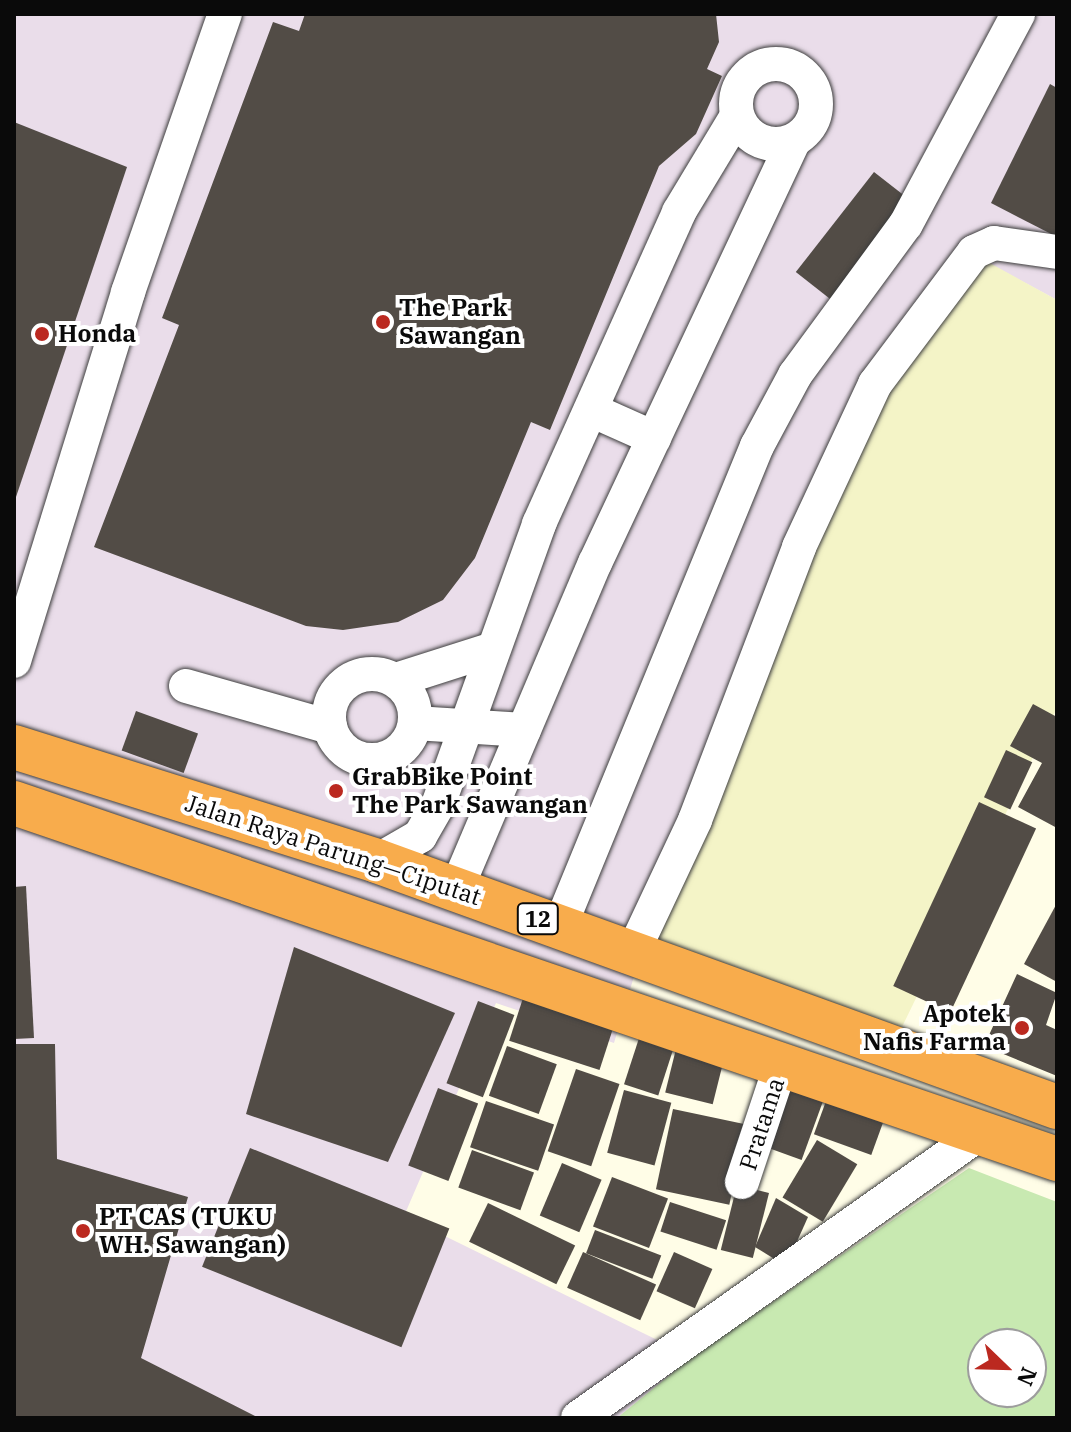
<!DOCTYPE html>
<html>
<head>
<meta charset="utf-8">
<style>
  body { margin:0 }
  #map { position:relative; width:1071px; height:1432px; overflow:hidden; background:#fffde7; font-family:"IBM Plex Serif",serif }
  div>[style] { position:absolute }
  .industrial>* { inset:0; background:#eaddea }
  .farmland>* { inset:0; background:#f4f4c7 }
  .green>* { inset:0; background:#c8e9b1 }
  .building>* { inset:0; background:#524c46; transform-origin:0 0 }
  .roads { filter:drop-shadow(0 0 2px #3d3d3d) drop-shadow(0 0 2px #3d3d3d) }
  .minor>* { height:34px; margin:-17px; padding:0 17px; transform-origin:17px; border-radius:17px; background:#fff }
  .minor>.ring { margin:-17px; padding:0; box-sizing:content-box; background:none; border:34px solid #fff; border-radius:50% }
  .highway>* { height:44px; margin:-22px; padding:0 22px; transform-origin:22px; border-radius:22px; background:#f8ac4c }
  .dots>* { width:22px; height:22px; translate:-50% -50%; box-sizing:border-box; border:4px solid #fff; border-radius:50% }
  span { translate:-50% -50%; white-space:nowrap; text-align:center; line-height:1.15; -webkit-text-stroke:8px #fff; paint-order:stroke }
  .shield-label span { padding:2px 6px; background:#fff; border:2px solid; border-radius:6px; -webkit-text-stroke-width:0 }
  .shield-label { font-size:22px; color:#0a0a0a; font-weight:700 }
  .poi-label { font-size:24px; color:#0a0a0a; font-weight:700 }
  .left { translate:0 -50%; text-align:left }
  .right { translate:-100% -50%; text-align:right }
  .street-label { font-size:24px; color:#0a0a0a }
  .frame { position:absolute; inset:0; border:16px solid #0a0a0a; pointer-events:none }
  .north { position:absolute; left:967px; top:1328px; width:80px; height:80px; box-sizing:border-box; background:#fff; border:2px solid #9d9d9d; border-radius:50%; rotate:113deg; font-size:22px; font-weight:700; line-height:32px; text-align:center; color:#0a0a0a }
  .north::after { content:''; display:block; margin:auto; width:28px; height:36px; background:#bb2920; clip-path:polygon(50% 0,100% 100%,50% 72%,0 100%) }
</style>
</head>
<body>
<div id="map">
  <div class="industrial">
    <div style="clip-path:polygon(14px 14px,1057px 14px,1057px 300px,977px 257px,641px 953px,614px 1043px,496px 1003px,404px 1216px,692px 1357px,617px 1418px,14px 1418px)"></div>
  </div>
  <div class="farmland">
    <div style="clip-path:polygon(977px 256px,1057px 300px,1057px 708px,902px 1027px,641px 953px,833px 469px)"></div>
  </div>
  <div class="green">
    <div style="clip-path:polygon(evenodd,969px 1168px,1057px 1202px,1057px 1418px,617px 1418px,692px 1357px,969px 1168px,983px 1344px,1031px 1344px,1031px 1392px,983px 1392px,983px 1344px)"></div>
  </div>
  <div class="building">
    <div style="clip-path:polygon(305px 14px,716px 14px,719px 42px,707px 69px,722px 76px,696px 134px,659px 166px,550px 430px,531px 422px,475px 558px,443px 600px,398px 622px,343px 630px,306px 626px,94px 547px,179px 325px,162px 318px,273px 22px,299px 31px)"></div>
    <div style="clip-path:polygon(1050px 84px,1057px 88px,1057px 237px,991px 203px)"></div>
    <div style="clip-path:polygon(14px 122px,127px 167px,15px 500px,14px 500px)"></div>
    <div style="left:874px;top:172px;width:46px;height:127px;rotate:38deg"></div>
    <div style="clip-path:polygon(1033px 704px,1057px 717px,1057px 828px,1018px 807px,1042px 763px,1010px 746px)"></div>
    <div style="left:136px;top:711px;width:66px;height:42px;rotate:20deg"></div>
    <div style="left:1006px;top:750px;width:29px;height:52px;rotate:25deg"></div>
    <div style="left:979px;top:802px;width:63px;height:203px;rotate:25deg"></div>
    <div style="clip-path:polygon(26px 886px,34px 1038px,14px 1039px,14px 887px)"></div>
    <div style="clip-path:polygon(1057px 903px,1057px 982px,1024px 964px)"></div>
    <div style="clip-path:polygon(294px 947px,455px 1013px,388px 1162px,246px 1114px)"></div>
    <div style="clip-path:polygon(1017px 974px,1057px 993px,1046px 1025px,1057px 1030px,1057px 1076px,984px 1046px)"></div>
    <div style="left:524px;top:995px;width:95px;height:48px;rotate:18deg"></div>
    <div style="left:478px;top:1001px;width:39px;height:88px;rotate:21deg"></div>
    <div style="left:641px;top:1032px;width:36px;height:55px;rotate:18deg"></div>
    <div style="left:678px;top:1041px;width:49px;height:53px;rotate:14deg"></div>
    <div style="clip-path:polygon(14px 1044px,55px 1044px,57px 1159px,188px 1197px,141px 1358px,259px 1418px,14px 1418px)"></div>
    <div style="left:507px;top:1046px;width:53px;height:53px;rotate:20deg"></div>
    <div style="left:576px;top:1069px;width:46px;height:87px;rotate:19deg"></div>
    <div style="left:786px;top:1083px;width:41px;height:67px;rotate:20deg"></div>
    <div style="left:438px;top:1088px;width:43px;height:83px;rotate:21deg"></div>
    <div style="left:624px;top:1090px;width:49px;height:65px;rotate:15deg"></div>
    <div style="left:830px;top:1090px;width:61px;height:47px;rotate:20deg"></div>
    <div style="left:486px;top:1101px;width:72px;height:49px;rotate:19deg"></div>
    <div style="left:673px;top:1109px;width:75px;height:82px;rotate:12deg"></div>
    <div style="left:817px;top:1140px;width:47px;height:67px;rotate:31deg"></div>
    <div style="left:250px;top:1148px;width:215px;height:128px;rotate:22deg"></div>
    <div style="left:472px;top:1150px;width:66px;height:40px;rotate:20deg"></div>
    <div style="left:562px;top:1163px;width:43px;height:57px;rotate:23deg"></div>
    <div style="left:612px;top:1177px;width:60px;height:53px;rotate:21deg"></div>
    <div style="left:737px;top:1185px;width:33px;height:67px;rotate:14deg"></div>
    <div style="clip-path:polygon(776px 1198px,808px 1217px,795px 1246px,776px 1260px,755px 1247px)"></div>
    <div style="left:670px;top:1202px;width:59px;height:31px;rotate:18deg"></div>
    <div style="left:488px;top:1203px;width:97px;height:43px;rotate:26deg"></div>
    <div style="left:595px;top:1230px;width:71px;height:25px;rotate:21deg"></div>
    <div style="left:583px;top:1252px;width:80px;height:39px;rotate:24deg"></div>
    <div style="left:674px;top:1252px;width:42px;height:43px;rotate:24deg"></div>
  </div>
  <div class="roads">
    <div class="minor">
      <div class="ring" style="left:736px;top:64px;width:46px;height:46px"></div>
      <div style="left:591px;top:410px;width:69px;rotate:24deg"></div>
      <div style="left:14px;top:661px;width:386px;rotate:-72.8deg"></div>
      <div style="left:128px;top:292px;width:294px;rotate:-70.8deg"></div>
      <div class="ring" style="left:329px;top:674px;width:52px;height:52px"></div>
      <div style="left:396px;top:680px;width:99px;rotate:-17.7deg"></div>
      <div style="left:186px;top:686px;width:150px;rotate:15.9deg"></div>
      <div style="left:415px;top:723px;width:109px;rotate:3.7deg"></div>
      <div style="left:377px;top:861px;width:50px;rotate:-30.2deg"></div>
      <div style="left:420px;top:836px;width:36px;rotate:-60deg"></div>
      <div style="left:438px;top:805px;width:299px;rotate:-70.2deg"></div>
      <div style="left:539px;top:524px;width:342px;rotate:-65.8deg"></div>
      <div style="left:679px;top:212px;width:112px;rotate:-58.9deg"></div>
      <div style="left:456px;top:890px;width:355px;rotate:-67deg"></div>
      <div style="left:595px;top:563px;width:467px;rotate:-64.8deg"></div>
      <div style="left:560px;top:926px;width:519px;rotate:-67.69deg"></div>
      <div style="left:757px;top:446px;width:81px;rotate:-61.8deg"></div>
      <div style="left:795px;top:375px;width:187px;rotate:-53.7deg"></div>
      <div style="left:906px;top:224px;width:238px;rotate:-61.9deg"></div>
      <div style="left:633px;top:952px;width:146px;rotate:-64.8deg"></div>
      <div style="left:695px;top:820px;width:292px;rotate:-69.1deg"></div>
      <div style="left:799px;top:547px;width:180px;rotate:-65deg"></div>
      <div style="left:875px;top:384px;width:165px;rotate:-53.1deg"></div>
      <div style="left:974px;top:252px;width:22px;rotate:-24deg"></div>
      <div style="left:994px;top:243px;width:64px;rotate:8.1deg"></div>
      <div style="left:742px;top:1182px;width:123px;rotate:-71.6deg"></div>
      <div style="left:578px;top:1418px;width:493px;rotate:-35.3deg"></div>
    </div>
    <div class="highway">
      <div style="left:14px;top:747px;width:380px;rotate:17.4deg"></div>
      <div style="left:377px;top:861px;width:723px;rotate:19.89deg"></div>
      <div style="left:14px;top:803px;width:1102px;rotate:18.85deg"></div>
    </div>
  </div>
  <div class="dots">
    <div style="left:383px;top:322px;background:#bb2920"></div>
    <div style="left:42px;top:334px;background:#bb2920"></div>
    <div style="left:336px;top:791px;background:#bb2920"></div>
    <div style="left:1022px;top:1028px;background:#bb2920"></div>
    <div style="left:83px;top:1231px;background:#bb2920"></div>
  </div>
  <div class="shield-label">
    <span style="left:538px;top:919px">12</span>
  </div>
  <div class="poi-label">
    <span class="left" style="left:399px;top:322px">The Park<br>Sawangan</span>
    <span class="left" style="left:58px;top:334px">Honda</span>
    <span class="left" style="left:352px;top:791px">GrabBike Point<br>The Park Sawangan</span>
    <span class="right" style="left:1006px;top:1028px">Apotek<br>Nafis Farma</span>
    <span class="left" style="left:99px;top:1231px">PT CAS (TUKU<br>WH. Sawangan)</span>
  </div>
  <div class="street-label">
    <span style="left:333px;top:850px;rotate:18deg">Jalan Raya Parung—Ciputat</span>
    <span style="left:762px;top:1124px;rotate:-72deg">Pratama</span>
  </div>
  <div class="frame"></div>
  <div class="north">N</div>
</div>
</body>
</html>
